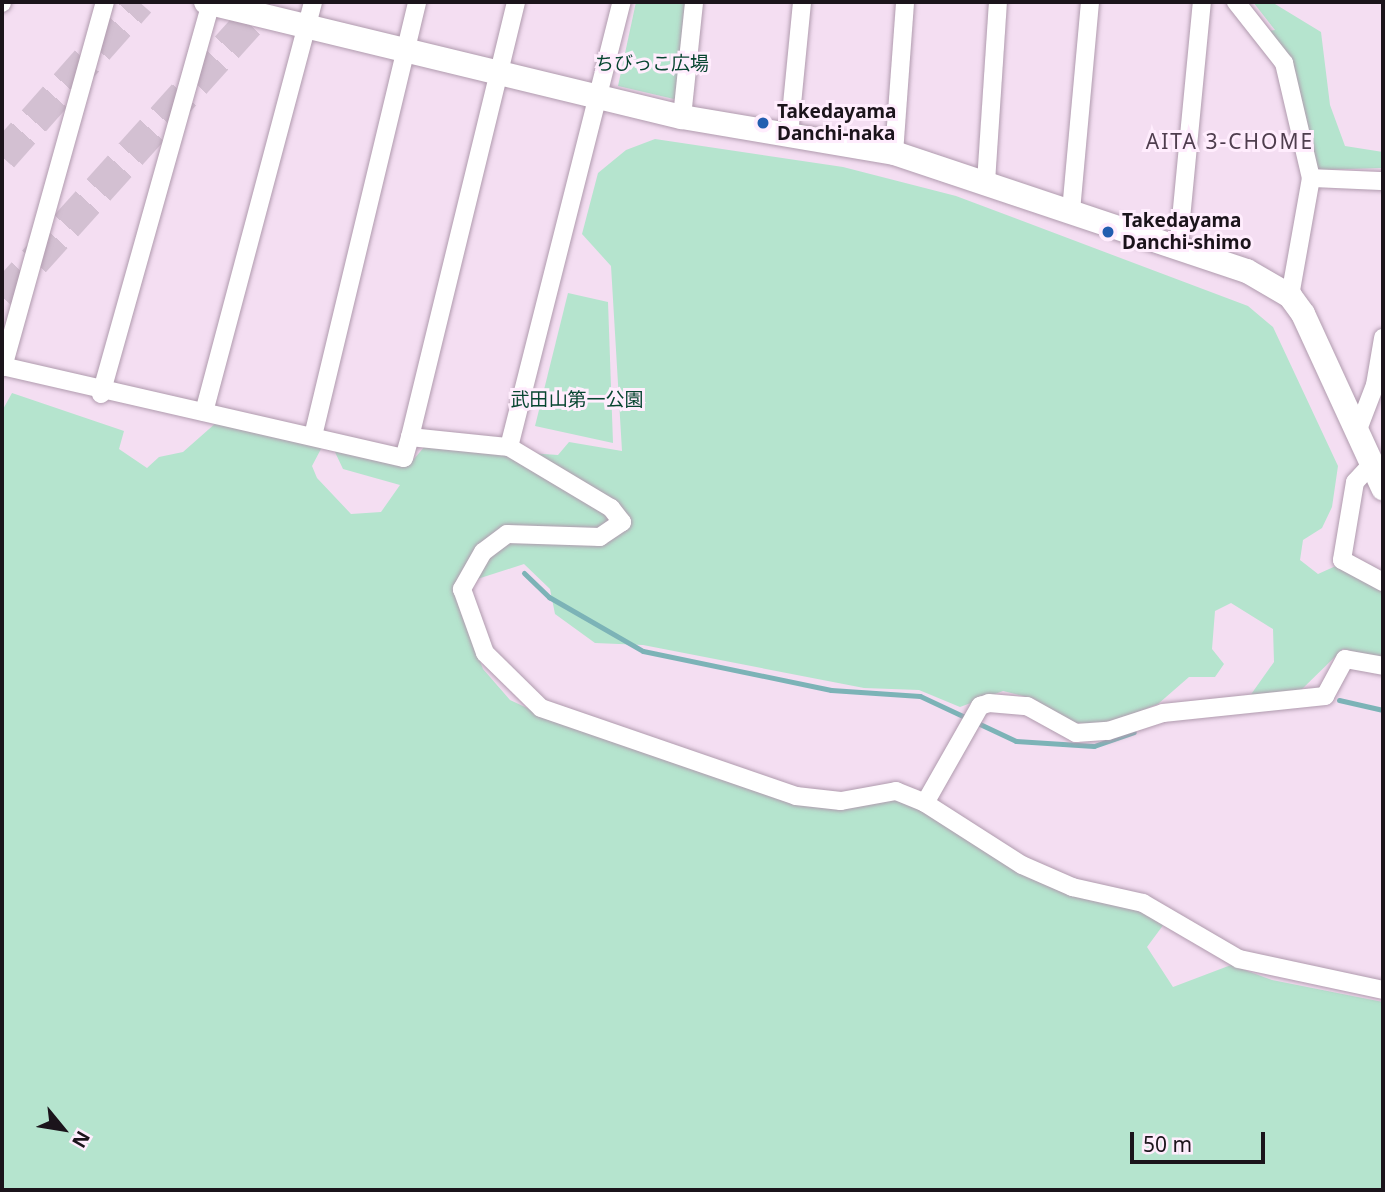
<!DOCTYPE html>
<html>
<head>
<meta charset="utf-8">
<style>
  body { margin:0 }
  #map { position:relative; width:1385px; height:1192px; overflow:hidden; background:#f4def2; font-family:"Noto Sans","Noto Sans JP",sans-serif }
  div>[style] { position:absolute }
  .green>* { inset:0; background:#b5e4ce }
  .stream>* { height:5px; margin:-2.5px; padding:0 2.5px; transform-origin:2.5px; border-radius:2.5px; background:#7cb3b7 }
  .highway-tunnel>* { height:32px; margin-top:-16px; transform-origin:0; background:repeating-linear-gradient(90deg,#d3c0d2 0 32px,transparent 0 48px) }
  .roads { filter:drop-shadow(0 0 2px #b09bae) drop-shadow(0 0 2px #b09bae) }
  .street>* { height:18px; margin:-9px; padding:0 9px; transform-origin:9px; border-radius:9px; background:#fff }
  .secondary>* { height:24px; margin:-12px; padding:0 12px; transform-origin:12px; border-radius:12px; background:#fff }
  .dots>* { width:19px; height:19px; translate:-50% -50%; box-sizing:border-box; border:4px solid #ffedfd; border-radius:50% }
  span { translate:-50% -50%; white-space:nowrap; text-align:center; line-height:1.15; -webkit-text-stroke:6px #ffedfd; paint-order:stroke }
  .park-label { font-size:19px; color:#084631 }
  .poi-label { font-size:19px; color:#1b141b; font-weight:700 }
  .left { translate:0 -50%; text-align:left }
  .neighbourhood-label { font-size:21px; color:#4f3e4e; letter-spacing:2px }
  .frame { position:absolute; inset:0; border:4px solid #1b141b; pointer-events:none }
  .north { position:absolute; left:28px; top:1094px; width:70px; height:70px; -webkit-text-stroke:5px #ffedfd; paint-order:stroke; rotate:120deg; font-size:19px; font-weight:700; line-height:28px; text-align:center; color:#1b141b }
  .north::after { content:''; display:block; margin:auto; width:24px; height:32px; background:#1b141b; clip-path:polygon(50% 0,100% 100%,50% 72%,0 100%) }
  .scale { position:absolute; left:1130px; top:1132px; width:135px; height:32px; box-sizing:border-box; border:4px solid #1b141b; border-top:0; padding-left:9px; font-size:21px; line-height:24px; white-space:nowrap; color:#1b141b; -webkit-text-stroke:5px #ffedfd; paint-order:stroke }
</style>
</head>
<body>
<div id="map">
  <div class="green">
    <div style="clip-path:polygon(636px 2px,688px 2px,678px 100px,618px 86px)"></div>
    <div style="clip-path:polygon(1253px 2px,1275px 4px,1321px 32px,1330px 105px,1345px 146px,1383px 152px,1383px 168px,1316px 170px,1268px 31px,1275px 30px)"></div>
    <div style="clip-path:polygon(655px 139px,843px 167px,956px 196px,1248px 306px,1273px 327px,1338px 466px,1332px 507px,1322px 528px,1303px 540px,1300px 560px,1318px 574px,1338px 565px,1383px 588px,1383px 659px,1343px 649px,1299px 692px,1247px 700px,1274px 662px,1273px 629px,1231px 603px,1215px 611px,1212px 649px,1224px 664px,1215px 677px,1189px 677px,1158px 704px,1123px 718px,1098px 725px,1067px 722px,1034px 699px,1003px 691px,960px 707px,919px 690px,864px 688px,643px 645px,595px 643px,555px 614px,550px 589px,524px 564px,468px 582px,460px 610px,483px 669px,510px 700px,553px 720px,793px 801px,897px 799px,924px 808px,959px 833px,1142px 907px,1164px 924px,1147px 947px,1173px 987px,1231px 965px,1272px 980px,1383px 1002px,1383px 1190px,2px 1190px,2px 411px,12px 393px,124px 431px,119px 449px,147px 468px,159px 457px,183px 452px,217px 422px,322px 447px,312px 466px,317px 478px,351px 514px,381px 512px,400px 485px,343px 469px,334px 450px,408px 466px,425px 446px,558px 455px,569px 442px,622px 451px,611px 266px,582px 234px,598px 173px,626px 150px)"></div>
    <div style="clip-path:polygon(568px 293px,608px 302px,613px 443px,535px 426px)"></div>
  </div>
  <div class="stream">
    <div style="left:524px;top:573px;width:35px;rotate:44deg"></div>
    <div style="left:549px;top:597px;width:108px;rotate:29.9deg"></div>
    <div style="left:643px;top:651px;width:192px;rotate:11.7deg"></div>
    <div style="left:831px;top:690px;width:89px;rotate:3.9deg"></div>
    <div style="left:920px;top:696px;width:106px;rotate:25.1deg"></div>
    <div style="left:1016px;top:741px;width:78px;rotate:3.7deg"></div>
    <div style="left:1094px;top:746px;width:42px;rotate:-19.3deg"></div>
    <div style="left:1339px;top:700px;width:45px;rotate:12.8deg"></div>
  </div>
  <div class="highway-tunnel">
    <div style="left:2px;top:157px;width:207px;rotate:-48.5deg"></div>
    <div style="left:2px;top:297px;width:397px;rotate:-48deg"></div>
  </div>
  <div class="roads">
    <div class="street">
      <div style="left:1236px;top:2px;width:78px;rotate:51.8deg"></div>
      <div style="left:1284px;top:63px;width:118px;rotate:76.8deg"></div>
      <div style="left:1311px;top:178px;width:120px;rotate:100.1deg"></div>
      <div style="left:2px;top:3px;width:1px;rotate:-90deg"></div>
      <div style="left:682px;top:117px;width:116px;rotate:-84deg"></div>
      <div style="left:789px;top:135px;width:134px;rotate:-84.4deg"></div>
      <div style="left:894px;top:153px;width:151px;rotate:-85.8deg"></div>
      <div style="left:1311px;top:178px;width:72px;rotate:2.4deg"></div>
      <div style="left:986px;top:182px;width:180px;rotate:-86.2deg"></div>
      <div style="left:1071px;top:211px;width:210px;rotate:-84.8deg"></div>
      <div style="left:1178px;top:250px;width:249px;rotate:-84.5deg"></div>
      <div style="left:2px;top:366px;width:412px;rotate:12.9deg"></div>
      <div style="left:404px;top:458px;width:22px;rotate:-74deg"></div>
      <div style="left:410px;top:437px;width:100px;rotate:5.8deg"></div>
      <div style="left:509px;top:447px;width:119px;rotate:30.9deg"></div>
      <div style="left:611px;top:508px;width:18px;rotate:52deg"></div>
      <div style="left:622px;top:522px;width:27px;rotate:146deg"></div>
      <div style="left:600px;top:537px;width:93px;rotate:-178.2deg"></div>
      <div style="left:507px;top:534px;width:30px;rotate:143deg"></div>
      <div style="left:483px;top:552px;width:43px;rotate:119.6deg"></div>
      <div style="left:462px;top:589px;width:68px;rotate:70.2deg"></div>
      <div style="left:485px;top:653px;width:78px;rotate:44.5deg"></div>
      <div style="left:541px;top:708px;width:270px;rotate:19deg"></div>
      <div style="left:796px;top:796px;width:45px;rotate:6.3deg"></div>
      <div style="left:841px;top:801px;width:56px;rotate:-10.3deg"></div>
      <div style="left:896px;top:791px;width:31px;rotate:22deg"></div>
      <div style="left:925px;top:803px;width:115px;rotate:32.6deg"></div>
      <div style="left:1022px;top:865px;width:55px;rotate:23.7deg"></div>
      <div style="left:1072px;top:887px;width:73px;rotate:12.7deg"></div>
      <div style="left:1143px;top:903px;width:111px;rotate:30.3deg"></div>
      <div style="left:1239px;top:959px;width:147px;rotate:12.1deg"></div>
      <div style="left:3px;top:367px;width:379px;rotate:-74.4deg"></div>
      <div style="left:101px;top:394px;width:407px;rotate:-74.3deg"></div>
      <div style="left:204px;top:412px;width:424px;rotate:-75.1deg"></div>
      <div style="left:1357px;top:432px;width:50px;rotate:-69deg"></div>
      <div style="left:1375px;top:385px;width:48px;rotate:-80.3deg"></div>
      <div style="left:313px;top:436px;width:446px;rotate:-76.5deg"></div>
      <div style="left:410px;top:437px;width:448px;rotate:-76.3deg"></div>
      <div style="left:509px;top:447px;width:459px;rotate:-75.8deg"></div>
      <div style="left:1370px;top:466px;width:22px;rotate:133deg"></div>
      <div style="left:1355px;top:482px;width:79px;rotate:99.5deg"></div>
      <div style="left:1342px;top:560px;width:47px;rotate:28.2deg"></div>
      <div style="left:925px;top:803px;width:112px;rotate:-60.4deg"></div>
      <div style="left:980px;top:706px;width:9px;rotate:-18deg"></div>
      <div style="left:989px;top:703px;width:38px;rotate:5deg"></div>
      <div style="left:1027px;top:706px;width:56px;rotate:28.9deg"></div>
      <div style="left:1076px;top:733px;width:32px;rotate:-4deg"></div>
      <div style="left:1108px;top:731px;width:58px;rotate:-18.1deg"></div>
      <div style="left:1163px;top:713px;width:163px;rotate:-6deg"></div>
      <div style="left:1325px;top:696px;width:42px;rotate:-61.6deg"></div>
      <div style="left:1345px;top:659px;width:39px;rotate:10deg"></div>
    </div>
    <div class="secondary">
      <div style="left:206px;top:2px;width:490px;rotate:13.6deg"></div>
      <div style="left:682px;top:117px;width:215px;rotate:9.6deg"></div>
      <div style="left:894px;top:153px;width:372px;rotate:18.5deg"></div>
      <div style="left:1247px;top:271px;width:50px;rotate:30.2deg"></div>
      <div style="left:1290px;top:296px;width:22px;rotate:54deg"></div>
      <div style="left:1303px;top:314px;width:192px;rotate:65.3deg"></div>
    </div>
  </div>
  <div class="dots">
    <div style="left:763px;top:123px;background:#225eb0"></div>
    <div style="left:1108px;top:232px;background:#225eb0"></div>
  </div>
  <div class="park-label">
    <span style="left:652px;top:64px">ちびっこ広場</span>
    <span style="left:577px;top:400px">武田山第一公園</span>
  </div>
  <div class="poi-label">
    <span class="left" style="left:777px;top:123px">Takedayama<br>Danchi-naka</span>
    <span class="left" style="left:1122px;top:232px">Takedayama<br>Danchi-shimo</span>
  </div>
  <div class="neighbourhood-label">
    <span style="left:1230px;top:141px">AITA 3-CHOME</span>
  </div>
  <div class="frame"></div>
  <div class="north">N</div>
  <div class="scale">50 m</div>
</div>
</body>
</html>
